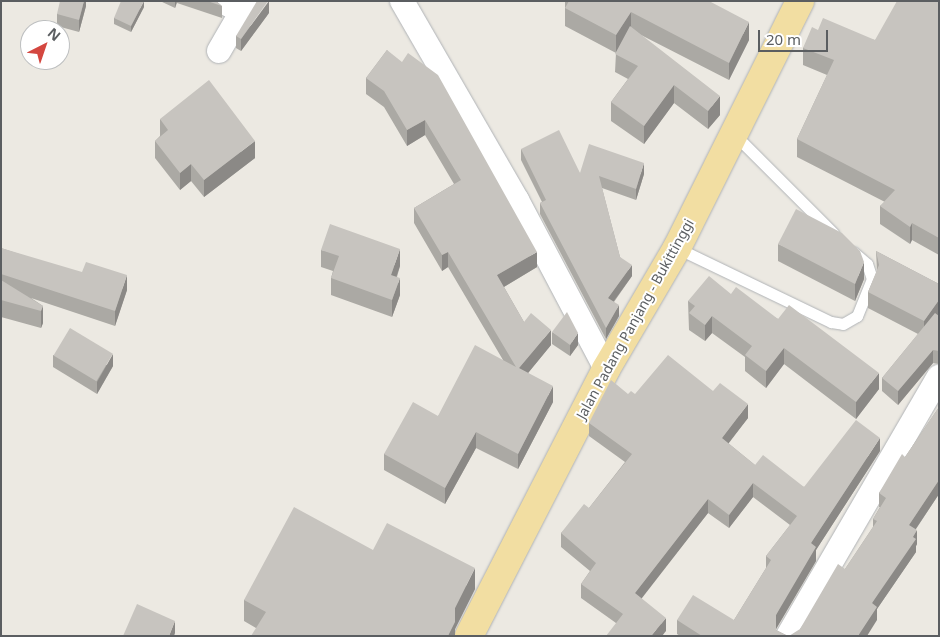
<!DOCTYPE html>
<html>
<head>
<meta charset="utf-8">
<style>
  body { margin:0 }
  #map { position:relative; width:940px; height:637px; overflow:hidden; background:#ece9e2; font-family:"Noto Sans",sans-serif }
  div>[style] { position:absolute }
  .roads { filter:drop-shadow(0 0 1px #b0b3b6) drop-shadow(0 0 1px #b0b3b6) }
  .service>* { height:11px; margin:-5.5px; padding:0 5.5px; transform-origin:5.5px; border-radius:5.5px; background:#fff }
  .minor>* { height:24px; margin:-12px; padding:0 12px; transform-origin:12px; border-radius:12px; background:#fff }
  .trunk>* { height:28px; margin:-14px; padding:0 14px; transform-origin:14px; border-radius:14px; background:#f2dea2 }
  .wall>* { inset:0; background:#aba9a4 }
  .shaded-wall>* { inset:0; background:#8b8986 }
  .building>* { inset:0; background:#c7c4bf; transform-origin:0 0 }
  span { translate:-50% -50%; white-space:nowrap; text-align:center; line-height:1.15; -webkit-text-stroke:4px #fff; paint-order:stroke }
  .street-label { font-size:14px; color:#5b5e61 }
  .frame { position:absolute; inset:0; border:2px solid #5b5e61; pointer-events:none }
  .north { position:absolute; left:20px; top:20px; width:50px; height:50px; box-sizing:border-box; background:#fff; border:1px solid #bdbfc0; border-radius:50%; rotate:41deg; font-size:14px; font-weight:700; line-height:20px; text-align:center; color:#5b5e61 }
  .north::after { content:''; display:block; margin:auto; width:18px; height:22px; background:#d44740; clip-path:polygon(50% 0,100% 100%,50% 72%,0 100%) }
  .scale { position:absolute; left:758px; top:30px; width:70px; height:22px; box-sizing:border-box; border:2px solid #5b5e61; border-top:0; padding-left:6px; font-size:15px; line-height:18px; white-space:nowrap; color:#5b5e61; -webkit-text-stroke:4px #fff; paint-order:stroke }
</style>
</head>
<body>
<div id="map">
  <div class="roads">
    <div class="service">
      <div style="left:734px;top:134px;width:141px;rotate:45deg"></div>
      <div style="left:677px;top:248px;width:171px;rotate:25.7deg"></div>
      <div style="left:831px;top:322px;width:12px;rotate:9deg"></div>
      <div style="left:843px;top:324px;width:16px;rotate:-30deg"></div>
      <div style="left:857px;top:316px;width:40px;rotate:-68deg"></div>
      <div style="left:872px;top:279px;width:16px;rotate:-108deg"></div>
      <div style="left:867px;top:264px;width:18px;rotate:-139deg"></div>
    </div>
    <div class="minor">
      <div style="left:222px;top:1px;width:23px;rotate:29deg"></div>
      <div style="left:402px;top:1px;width:230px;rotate:60deg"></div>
      <div style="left:517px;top:200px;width:191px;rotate:62.2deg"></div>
      <div style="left:219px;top:51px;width:58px;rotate:-59.9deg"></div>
      <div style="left:788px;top:636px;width:300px;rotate:-59.8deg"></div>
    </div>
    <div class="trunk">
      <div style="left:469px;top:636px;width:300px;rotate:-62.8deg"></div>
      <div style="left:606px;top:369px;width:140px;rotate:-59.6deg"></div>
      <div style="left:677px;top:248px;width:276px;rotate:-63.5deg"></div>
    </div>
  </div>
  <div class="wall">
    <div style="clip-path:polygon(86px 1px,86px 6px,79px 32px,57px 26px,57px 14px)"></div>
    <div style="clip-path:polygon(160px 1px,216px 1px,222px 6px,222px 18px,177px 3px,175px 8px)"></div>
    <div style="clip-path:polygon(565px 1px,709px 1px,749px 40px,729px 80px,641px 35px,720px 115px,708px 129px,674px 103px,644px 144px,611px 121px,611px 102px,628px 79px,615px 72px,616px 53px,565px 26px)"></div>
    <div style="clip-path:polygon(939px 1px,939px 255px,912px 240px,910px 244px,880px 224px,880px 206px,885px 202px,797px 157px,797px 139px,827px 75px,803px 65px,803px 48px,818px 30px,875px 40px)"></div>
    <div style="clip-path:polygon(144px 7px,131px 32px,114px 24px,114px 18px)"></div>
    <div style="clip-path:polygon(269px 13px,241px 51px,236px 48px,236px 36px)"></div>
    <div style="clip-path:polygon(387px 50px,537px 267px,504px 287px,524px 322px,551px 345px,528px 373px,553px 402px,518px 469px,476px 448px,445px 504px,384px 470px,384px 454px,438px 416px,503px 360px,448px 267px,442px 271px,414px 223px,414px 208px,454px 184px,425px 135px,407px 146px,384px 107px,366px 94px,366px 78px)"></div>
    <div style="clip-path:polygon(160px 119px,255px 158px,204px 197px,191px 181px,180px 190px,155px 158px,155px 141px,160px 136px)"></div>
    <div style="clip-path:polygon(521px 149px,580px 173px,644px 174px,636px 200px,602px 188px,620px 257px,632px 276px,614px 302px,619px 316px,606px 339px,540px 214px,540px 203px,542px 202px,521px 160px)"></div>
    <div style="clip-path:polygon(778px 244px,864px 279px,855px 301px,778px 261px)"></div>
    <div style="clip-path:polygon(1px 248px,127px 290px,115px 326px,31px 298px,43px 306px,43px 323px,41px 328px,1px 317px)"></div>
    <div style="clip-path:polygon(321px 250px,400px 266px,397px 277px,400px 295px,392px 317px,331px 295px,331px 278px,333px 271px,321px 267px)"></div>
    <div style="clip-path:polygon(876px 251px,939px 284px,939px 364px,933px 363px,898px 405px,882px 391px,882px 378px,918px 334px,868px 308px,868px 292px,877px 271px)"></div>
    <div style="clip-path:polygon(731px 294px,778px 319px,879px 389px,856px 419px,784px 364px,766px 388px,745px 371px,745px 357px,712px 333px,705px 341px,689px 330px,688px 301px)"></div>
    <div style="clip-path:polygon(552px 332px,578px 345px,570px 356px,552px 344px)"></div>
    <div style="clip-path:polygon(53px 355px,113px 366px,97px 394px,53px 367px)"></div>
    <div style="clip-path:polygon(628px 394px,635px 394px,748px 418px,728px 443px,755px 465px,804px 487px,880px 451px,816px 550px,816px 561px,776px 629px,776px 630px,788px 636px,680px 636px,677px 634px,677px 620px,734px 620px,766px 568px,766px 556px,790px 525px,753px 497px,729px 528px,708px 513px,641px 598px,666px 631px,616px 623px,581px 598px,581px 584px,590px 571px,561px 547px,561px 533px,589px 508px,625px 462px,589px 436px,589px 423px)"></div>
    <div style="clip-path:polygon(939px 407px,939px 494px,916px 529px,917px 544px,916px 546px,916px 552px,877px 609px,877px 620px,800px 629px,845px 569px,873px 527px,873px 519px,880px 507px,879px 507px,879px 493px,905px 457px)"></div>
    <div style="clip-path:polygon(373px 550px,475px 589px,455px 629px,455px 636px,256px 628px,244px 621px,244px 600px)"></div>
  </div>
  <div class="shaded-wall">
    <div style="clip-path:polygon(84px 1px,86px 1px,86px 6px,79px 32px,79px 20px)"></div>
    <div style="clip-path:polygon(144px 1px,144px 7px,131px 32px,131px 26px)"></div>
    <div style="clip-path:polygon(175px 1px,177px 1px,175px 8px)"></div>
    <div style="clip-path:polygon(269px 1px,269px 13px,241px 51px,241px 39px)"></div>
    <div style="clip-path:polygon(631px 12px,631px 30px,616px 53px,616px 35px)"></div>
    <div style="clip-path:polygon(749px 22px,749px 40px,729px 80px,729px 63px)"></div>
    <div style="clip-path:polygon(674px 85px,674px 103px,644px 144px,644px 126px)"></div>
    <div style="clip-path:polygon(720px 96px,720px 115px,708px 129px,708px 111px)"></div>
    <div style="clip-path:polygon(425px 120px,425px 135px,407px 146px,407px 130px)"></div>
    <div style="clip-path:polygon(255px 141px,255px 158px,204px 197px,204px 180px)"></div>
    <div style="clip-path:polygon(644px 163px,644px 174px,636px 200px,636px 189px)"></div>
    <div style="clip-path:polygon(191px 164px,191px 181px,180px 190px,180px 173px)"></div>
    <div style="clip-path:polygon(912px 223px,912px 240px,910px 244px,910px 227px)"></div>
    <div style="clip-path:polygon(400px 249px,400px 266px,391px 292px,391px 275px)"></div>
    <div style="clip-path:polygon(448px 252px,448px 267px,442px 271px,442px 255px)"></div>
    <div style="clip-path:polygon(537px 252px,537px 267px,497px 291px,497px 275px)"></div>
    <div style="clip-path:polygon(864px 262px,864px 279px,855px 301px,855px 284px)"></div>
    <div style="clip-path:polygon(632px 265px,632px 276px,608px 309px,608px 298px)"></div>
    <div style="clip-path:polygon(127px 275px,127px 290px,115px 326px,115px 311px)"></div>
    <div style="clip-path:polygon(400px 278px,400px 295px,392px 317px,392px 300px)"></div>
    <div style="clip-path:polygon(939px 300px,939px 316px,924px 337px,924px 321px)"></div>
    <div style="clip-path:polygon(619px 305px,619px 316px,606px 339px,606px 328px)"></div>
    <div style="clip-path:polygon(43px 306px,43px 323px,41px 328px,41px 311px)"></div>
    <div style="clip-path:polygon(712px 316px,712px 333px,705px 341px,705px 325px)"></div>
    <div style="clip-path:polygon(551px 330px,551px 345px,519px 384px,519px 368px)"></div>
    <div style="clip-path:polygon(578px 333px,578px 345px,570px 356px,570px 345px)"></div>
    <div style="clip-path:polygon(784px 348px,784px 364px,766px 388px,766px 371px)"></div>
    <div style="clip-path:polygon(933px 350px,933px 363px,898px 405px,898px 391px)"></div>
    <div style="clip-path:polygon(113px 354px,113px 366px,97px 394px,97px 382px)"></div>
    <div style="clip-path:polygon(879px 373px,879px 389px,856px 419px,856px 402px)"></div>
    <div style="clip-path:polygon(553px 386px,553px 402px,518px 469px,518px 454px)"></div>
    <div style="clip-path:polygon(748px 404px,748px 418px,722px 452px,722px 438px)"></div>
    <div style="clip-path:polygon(476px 432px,476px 448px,445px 504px,445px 488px)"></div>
    <div style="clip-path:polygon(880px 438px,880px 451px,816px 550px,816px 561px,776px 629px,776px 615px,811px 543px)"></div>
    <div style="clip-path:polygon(939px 480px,939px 494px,909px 539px,909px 525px)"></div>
    <div style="clip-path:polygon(753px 483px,753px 497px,729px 528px,729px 515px)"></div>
    <div style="clip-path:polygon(708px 499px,708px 513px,635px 607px,635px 593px)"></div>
    <div style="clip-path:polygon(917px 530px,917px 544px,916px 546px,916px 552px,877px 609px,877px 620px,867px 636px,858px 636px,872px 603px)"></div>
    <div style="clip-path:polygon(475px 568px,475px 589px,455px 629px,455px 636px,448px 636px,455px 608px)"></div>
    <div style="clip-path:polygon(666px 618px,666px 631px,662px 636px,651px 636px)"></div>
    <div style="clip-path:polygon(175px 621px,175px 633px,174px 636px,169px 636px)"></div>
  </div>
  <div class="building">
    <div style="clip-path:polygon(60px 1px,84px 1px,79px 20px,57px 14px)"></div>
    <div style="clip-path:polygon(121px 1px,144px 1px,131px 26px,114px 18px)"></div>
    <div style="clip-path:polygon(207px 1px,216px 1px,222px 6px)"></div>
    <div style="clip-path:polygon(257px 1px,268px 1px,241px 39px,236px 36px)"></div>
    <div style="clip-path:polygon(569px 1px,709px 1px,749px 22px,729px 63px,631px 12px,616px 35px,565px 8px)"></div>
    <div style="clip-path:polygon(897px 1px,939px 1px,939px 238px,912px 223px,910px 227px,880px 206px,895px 190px,797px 139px,834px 60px,803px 48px,812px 27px,818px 30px,823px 18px,875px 40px)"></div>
    <div style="clip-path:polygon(630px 26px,720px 96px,708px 111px,674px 85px,644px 126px,611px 102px,638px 66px,615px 54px)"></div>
    <div style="clip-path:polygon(387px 50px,402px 62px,408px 53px,438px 75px,537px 252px,497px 275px,524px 322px,531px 313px,551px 330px,519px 368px,553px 386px,518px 454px,476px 432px,445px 488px,384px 454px,413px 402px,438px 416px,475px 345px,516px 367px,448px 252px,442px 255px,414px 208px,461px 180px,425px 120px,407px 130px,384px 91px,366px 78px)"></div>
    <div style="clip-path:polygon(209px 80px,255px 141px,204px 180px,191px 164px,180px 173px,155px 141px,168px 130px,160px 119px)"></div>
    <div style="clip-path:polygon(559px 130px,580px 173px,589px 144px,644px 163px,636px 189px,599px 176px,620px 257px,632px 265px,608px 298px,619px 305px,606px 328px,540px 203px,546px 200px,521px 149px)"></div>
    <div style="clip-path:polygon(796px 209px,842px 233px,860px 251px,864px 262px,855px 284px,778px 244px)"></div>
    <div style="clip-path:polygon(330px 224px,400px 249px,391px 275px,400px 278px,392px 300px,331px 278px,339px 256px,321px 250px)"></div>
    <div style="clip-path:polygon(1px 248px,82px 272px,86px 262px,127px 275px,115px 311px,1px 274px)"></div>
    <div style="clip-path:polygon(876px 251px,939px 284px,939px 300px,924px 321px,868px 292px,879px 265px)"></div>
    <div style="clip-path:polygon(709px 276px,731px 294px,736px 287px,778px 319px,789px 305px,879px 373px,856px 402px,784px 348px,766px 371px,745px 355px,752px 346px,712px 316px,705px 325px,689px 313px,695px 306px,688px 301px)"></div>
    <div style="clip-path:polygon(1px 280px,43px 306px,41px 311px,1px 300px)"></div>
    <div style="clip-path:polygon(567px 312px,578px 333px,570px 345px,552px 332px)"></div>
    <div style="clip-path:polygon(935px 313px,939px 316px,939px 351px,933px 350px,898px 391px,882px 378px)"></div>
    <div style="left:70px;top:328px;width:50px;height:32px;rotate:31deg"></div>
    <div style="clip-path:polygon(668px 355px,713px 391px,720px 383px,748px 404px,722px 438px,755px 465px,763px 455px,804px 487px,856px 420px,880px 438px,811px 543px,816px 547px,776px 615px,776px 630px,788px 636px,702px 636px,677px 620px,693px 595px,734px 620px,771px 560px,766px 556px,797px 516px,753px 483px,729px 515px,708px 499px,635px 593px,666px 618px,651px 636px,606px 636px,623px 614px,581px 584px,596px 563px,561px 533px,584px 504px,589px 508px,632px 454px,589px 423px,611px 380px,628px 394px,631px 391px,635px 394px)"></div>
    <div style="clip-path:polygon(939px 407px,939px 480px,909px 525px,917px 530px,913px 537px,916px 539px,872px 603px,877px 607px,858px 636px,789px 636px,800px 629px,838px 564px,845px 569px,877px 521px,873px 519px,886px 498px,879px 493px,902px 454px,905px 457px)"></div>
    <div style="clip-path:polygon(294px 507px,373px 550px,387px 523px,475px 568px,455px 608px,455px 622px,448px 636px,251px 636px,266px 612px,244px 600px)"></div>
    <div style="clip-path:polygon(137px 604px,175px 621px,169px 636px,123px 636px)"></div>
  </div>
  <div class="street-label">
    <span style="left:635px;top:319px;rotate:-61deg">Jalan Padang Panjang - Bukittinggi</span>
  </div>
  <div class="frame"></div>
  <div class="north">N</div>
  <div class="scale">20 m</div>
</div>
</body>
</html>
